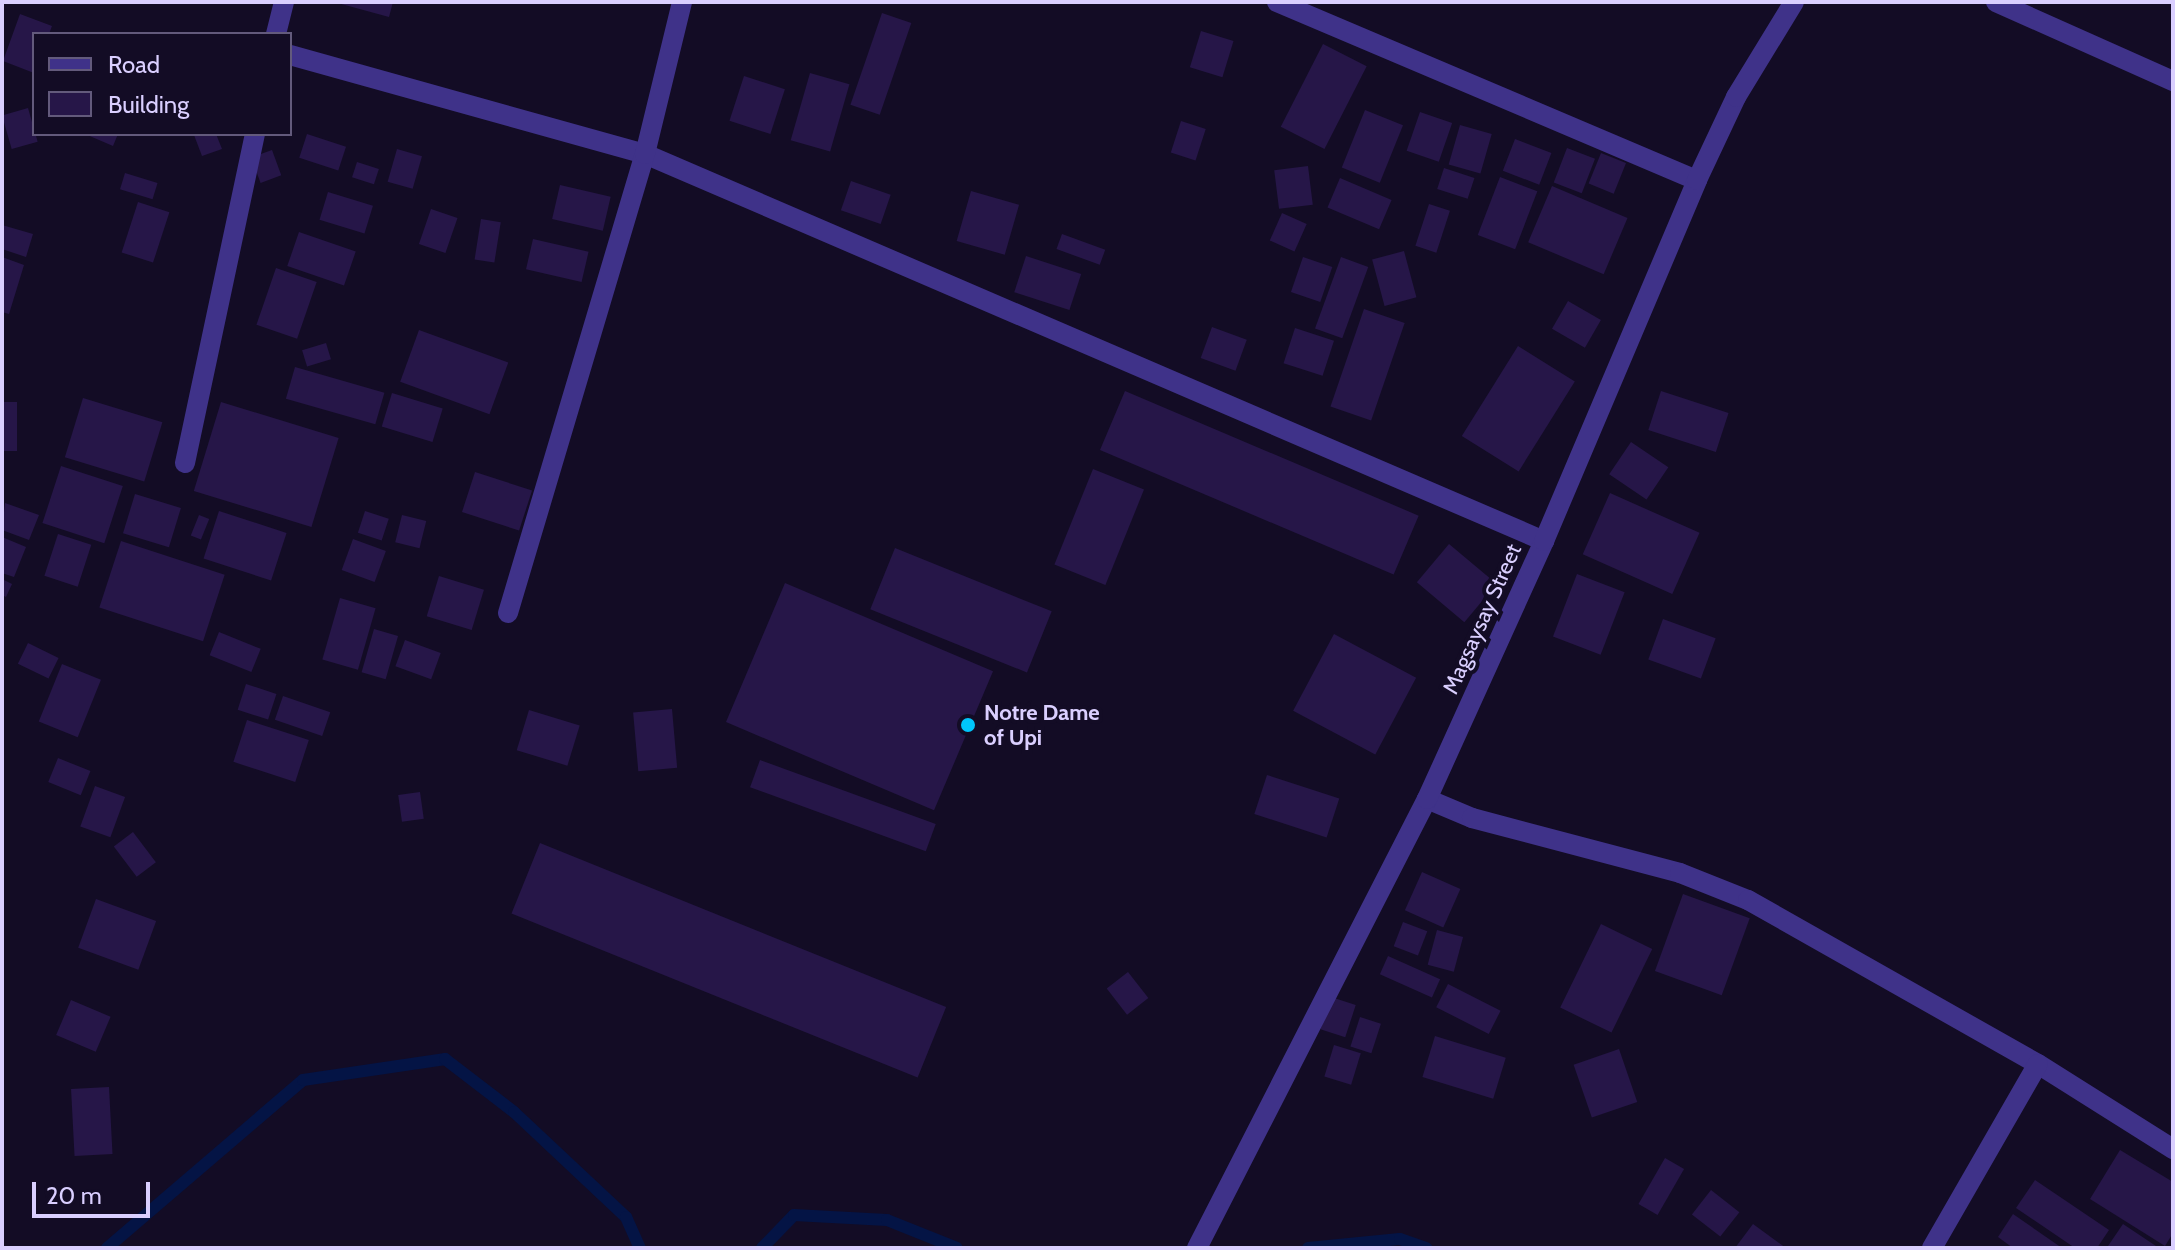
<!DOCTYPE html>
<html>
<head>
<meta charset="utf-8">
<style>
  body { margin:0 }
  #map { position:relative; width:2175px; height:1250px; overflow:hidden; background:#130c25; font-family:Cabin,sans-serif }
  div>[style] { position:absolute }
  .stream>* { height:12px; margin:-6px; padding:0 6px; transform-origin:6px; border-radius:6px; background:#041445 }
  .building>* { inset:0; background:#261648; transform-origin:0 0 }
  .minor>* { height:20px; margin:-10px; padding:0 10px; transform-origin:10px; border-radius:10px; background:#3f3289 }
  .dots>* { width:22px; height:22px; translate:-50% -50%; box-sizing:border-box; border:4px solid #130c25; border-radius:50% }
  span { translate:-50% -50%; white-space:nowrap; text-align:center; line-height:1.15; -webkit-text-stroke:8px #130c25; paint-order:stroke }
  .street-label { font-size:22px; color:#dacfff }
  .poi-label { font-size:22px; color:#dacfff; font-weight:700 }
  .left { translate:0 -50%; text-align:left }
  .frame { position:absolute; inset:0; border:4px solid #dacfff; pointer-events:none }
  .legend { position:absolute; left:32px; top:32px; width:260px; height:104px; box-sizing:border-box; background:#130c25; border:2px solid #635a7c; margin:0; padding:10px 14px; list-style:none; font-size:24px; color:#dacfff }
  .legend li { display:flex; align-items:center; gap:16px; height:40px }
  .legend b { width:40px; border:2px solid #635a7c }
  .scale { position:absolute; left:32px; top:1182px; width:118px; height:36px; box-sizing:border-box; border:4px solid #dacfff; border-top:0; padding-left:10px; font-size:24px; line-height:28px; white-space:nowrap; color:#dacfff; -webkit-text-stroke:6px #130c25; paint-order:stroke }
</style>
</head>
<body>
<div id="map">
  <div class="stream">
    <div style="left:107px;top:1248px;width:258px;rotate:-40.6deg"></div>
    <div style="left:303px;top:1080px;width:144px;rotate:-8.4deg"></div>
    <div style="left:445px;top:1059px;width:87px;rotate:37.5deg"></div>
    <div style="left:514px;top:1112px;width:154px;rotate:43.2deg"></div>
    <div style="left:626px;top:1217px;width:34px;rotate:66deg"></div>
    <div style="left:762px;top:1248px;width:46px;rotate:-45.9deg"></div>
    <div style="left:794px;top:1215px;width:93px;rotate:3.1deg"></div>
    <div style="left:887px;top:1220px;width:75px;rotate:21.8deg"></div>
    <div style="left:1308px;top:1248px;width:92px;rotate:-5.6deg"></div>
    <div style="left:1400px;top:1239px;width:28px;rotate:19deg"></div>
  </div>
  <div class="building">
    <div style="clip-path:polygon(334px 2px,393px 2px,389px 17px)"></div>
    <div style="left:882px;top:13px;width:31px;height:97px;rotate:19deg"></div>
    <div style="clip-path:polygon(20px 14px,52px 26px,49px 34px,34px 34px,34px 73px,3px 61px)"></div>
    <div style="left:1201px;top:31px;width:34px;height:38px;rotate:17deg"></div>
    <div style="left:1323px;top:44px;width:49px;height:93px;rotate:27deg"></div>
    <div style="left:810px;top:73px;width:41px;height:70px;rotate:16deg"></div>
    <div style="left:744px;top:76px;width:43px;height:47px;rotate:18deg"></div>
    <div style="left:28px;top:108px;width:35px;height:27px;rotate:74deg"></div>
    <div style="left:1365px;top:110px;width:41px;height:62px;rotate:22deg"></div>
    <div style="left:1420px;top:112px;width:34px;height:41px;rotate:19deg"></div>
    <div style="left:1181px;top:121px;width:26px;height:33px;rotate:18deg"></div>
    <div style="left:1460px;top:125px;width:33px;height:41px;rotate:16deg"></div>
    <div style="clip-path:polygon(85px 134px,118px 134px,113px 146px)"></div>
    <div style="clip-path:polygon(216px 134px,222px 149px,202px 156px,194px 135px)"></div>
    <div style="left:307px;top:134px;width:41px;height:25px;rotate:18deg"></div>
    <div style="left:1515px;top:139px;width:39px;height:34px;rotate:21deg"></div>
    <div style="left:1567px;top:148px;width:30px;height:37px;rotate:21deg"></div>
    <div style="left:397px;top:149px;width:26px;height:34px;rotate:16deg"></div>
    <div style="left:272px;top:150px;width:27px;height:22px;rotate:70deg"></div>
    <div style="left:1601px;top:153px;width:27px;height:33px;rotate:22deg"></div>
    <div style="left:357px;top:162px;width:23px;height:16px;rotate:18deg"></div>
    <div style="left:1308px;top:166px;width:39px;height:34px;rotate:83deg"></div>
    <div style="left:1444px;top:168px;width:32px;height:22px;rotate:18deg"></div>
    <div style="left:125px;top:173px;width:34px;height:17px;rotate:17deg"></div>
    <div style="left:1500px;top:177px;width:40px;height:62px;rotate:21deg"></div>
    <div style="left:1340px;top:178px;width:56px;height:32px;rotate:23deg"></div>
    <div style="left:851px;top:181px;width:42px;height:31px;rotate:19deg"></div>
    <div style="left:560px;top:185px;width:52px;height:35px;rotate:13deg"></div>
    <div style="left:1552px;top:186px;width:82px;height:61px;rotate:23deg"></div>
    <div style="left:971px;top:191px;width:50px;height:52px;rotate:16deg"></div>
    <div style="left:328px;top:192px;width:47px;height:29px;rotate:17deg"></div>
    <div style="left:138px;top:202px;width:33px;height:53px;rotate:18deg"></div>
    <div style="left:1429px;top:204px;width:22px;height:44px;rotate:18deg"></div>
    <div style="left:431px;top:209px;width:28px;height:37px;rotate:19deg"></div>
    <div style="left:1282px;top:213px;width:27px;height:30px;rotate:24deg"></div>
    <div style="left:481px;top:219px;width:20px;height:41px;rotate:9deg"></div>
    <div style="clip-path:polygon(2px 225px,33px 234px,26px 257px,2px 249px)"></div>
    <div style="left:299px;top:232px;width:60px;height:36px;rotate:19deg"></div>
    <div style="left:1062px;top:234px;width:46px;height:16px;rotate:20deg"></div>
    <div style="left:533px;top:239px;width:57px;height:31px;rotate:13deg"></div>
    <div style="left:1404px;top:251px;width:48px;height:33px;rotate:75deg"></div>
    <div style="left:1026px;top:256px;width:58px;height:38px;rotate:18deg"></div>
    <div style="clip-path:polygon(2px 257px,24px 265px,9px 314px,2px 312px)"></div>
    <div style="left:1303px;top:257px;width:31px;height:37px;rotate:19deg"></div>
    <div style="left:1341px;top:257px;width:29px;height:76px;rotate:20deg"></div>
    <div style="left:276px;top:268px;width:43px;height:60px;rotate:19deg"></div>
    <div style="left:1568px;top:301px;width:38px;height:32px;rotate:30deg"></div>
    <div style="left:1364px;top:309px;width:43px;height:103px;rotate:19deg"></div>
    <div style="left:1212px;top:327px;width:37px;height:33px;rotate:20deg"></div>
    <div style="left:1295px;top:328px;width:41px;height:37px;rotate:18deg"></div>
    <div style="left:419px;top:330px;width:95px;height:55px;rotate:20deg"></div>
    <div style="left:326px;top:343px;width:17px;height:25px;rotate:73deg"></div>
    <div style="left:1518px;top:346px;width:67px;height:106px;rotate:32deg"></div>
    <div style="left:295px;top:367px;width:93px;height:33px;rotate:16deg"></div>
    <div style="left:1125px;top:391px;width:319px;height:64px;rotate:23deg"></div>
    <div style="left:1661px;top:391px;width:71px;height:41px;rotate:18deg"></div>
    <div style="left:392px;top:393px;width:53px;height:35px;rotate:17deg"></div>
    <div style="left:83px;top:398px;width:83px;height:62px;rotate:17deg"></div>
    <div style="left:2px;top:402px;width:15px;height:49px"></div>
    <div style="left:221px;top:402px;width:123px;height:93px;rotate:17deg"></div>
    <div style="left:1631px;top:442px;width:45px;height:39px;rotate:34deg"></div>
    <div style="left:61px;top:466px;width:65px;height:60px;rotate:18deg"></div>
    <div style="left:1093px;top:469px;width:55px;height:103px;rotate:22deg"></div>
    <div style="left:475px;top:472px;width:60px;height:42px;rotate:18deg"></div>
    <div style="left:1610px;top:493px;width:98px;height:67px;rotate:24deg"></div>
    <div style="left:135px;top:494px;width:48px;height:41px;rotate:17deg"></div>
    <div style="clip-path:polygon(5px 503px,39px 515px,29px 540px,2px 530px)"></div>
    <div style="left:219px;top:511px;width:71px;height:50px;rotate:18deg"></div>
    <div style="left:365px;top:511px;width:25px;height:23px;rotate:18deg"></div>
    <div style="left:199px;top:515px;width:11px;height:22px;rotate:22deg"></div>
    <div style="left:402px;top:515px;width:25px;height:28px;rotate:14deg"></div>
    <div style="left:58px;top:534px;width:35px;height:44px;rotate:18deg"></div>
    <div style="clip-path:polygon(2px 537px,26px 547px,14px 577px,2px 573px)"></div>
    <div style="left:353px;top:539px;width:35px;height:33px;rotate:20deg"></div>
    <div style="left:121px;top:541px;width:109px;height:70px;rotate:18deg"></div>
    <div style="left:1449px;top:544px;width:62px;height:50px;rotate:40deg"></div>
    <div style="left:895px;top:548px;width:169px;height:66px;rotate:22deg"></div>
    <div style="left:1577px;top:574px;width:51px;height:67px;rotate:21deg"></div>
    <div style="left:439px;top:576px;width:47px;height:42px;rotate:17deg"></div>
    <div style="clip-path:polygon(2px 579px,12px 584px,6px 597px,2px 595px)"></div>
    <div style="left:785px;top:583px;width:226px;height:151px;rotate:23deg"></div>
    <div style="left:340px;top:598px;width:37px;height:64px;rotate:16deg"></div>
    <div style="left:1663px;top:619px;width:56px;height:43px;rotate:20deg"></div>
    <div style="left:374px;top:629px;width:25px;height:45px;rotate:16deg"></div>
    <div style="left:219px;top:632px;width:45px;height:25px;rotate:22deg"></div>
    <div style="left:1334px;top:634px;width:93px;height:87px;rotate:28deg"></div>
    <div style="left:405px;top:640px;width:38px;height:28px;rotate:20deg"></div>
    <div style="left:28px;top:643px;width:34px;height:23px;rotate:26deg"></div>
    <div style="left:62px;top:664px;width:42px;height:62px;rotate:22deg"></div>
    <div style="left:246px;top:684px;width:32px;height:27px;rotate:18deg"></div>
    <div style="left:283px;top:696px;width:50px;height:25px;rotate:19deg"></div>
    <div style="left:672px;top:709px;width:59px;height:39px;rotate:85deg"></div>
    <div style="left:529px;top:710px;width:53px;height:42px;rotate:17deg"></div>
    <div style="left:247px;top:720px;width:65px;height:44px;rotate:18deg"></div>
    <div style="left:58px;top:758px;width:35px;height:26px;rotate:22deg"></div>
    <div style="left:760px;top:760px;width:187px;height:29px;rotate:20deg"></div>
    <div style="left:1267px;top:775px;width:76px;height:41px;rotate:18deg"></div>
    <div style="left:95px;top:786px;width:32px;height:43px;rotate:20deg"></div>
    <div style="left:420px;top:792px;width:27px;height:22px;rotate:82deg"></div>
    <div style="left:133px;top:832px;width:38px;height:24px;rotate:53deg"></div>
    <div style="left:540px;top:843px;width:438px;height:76px;rotate:22deg"></div>
    <div style="left:1422px;top:872px;width:42px;height:42px;rotate:24deg"></div>
    <div style="left:1683px;top:894px;width:71px;height:82px;rotate:20deg"></div>
    <div style="left:96px;top:899px;width:64px;height:52px;rotate:20deg"></div>
    <div style="left:1403px;top:922px;width:26px;height:26px;rotate:21deg"></div>
    <div style="left:1601px;top:924px;width:57px;height:93px;rotate:26deg"></div>
    <div style="left:1437px;top:930px;width:27px;height:36px;rotate:15deg"></div>
    <div style="left:1388px;top:956px;width:57px;height:20px;rotate:24deg"></div>
    <div style="left:1128px;top:972px;width:33px;height:27px;rotate:52deg"></div>
    <div style="left:1448px;top:984px;width:59px;height:26px;rotate:27deg"></div>
    <div style="left:1331px;top:997px;width:26px;height:34px;rotate:18deg"></div>
    <div style="left:71px;top:1000px;width:43px;height:38px;rotate:23deg"></div>
    <div style="left:1360px;top:1017px;width:22px;height:31px;rotate:18deg"></div>
    <div style="left:1435px;top:1036px;width:74px;height:43px;rotate:17deg"></div>
    <div style="left:1334px;top:1045px;width:28px;height:33px;rotate:17deg"></div>
    <div style="left:1619px;top:1049px;width:56px;height:48px;rotate:71deg"></div>
    <div style="left:109px;top:1087px;width:67px;height:38px;rotate:87deg"></div>
    <div style="clip-path:polygon(2120px 1150px,2173px 1182px,2173px 1233px,2165px 1246px,2090px 1199px)"></div>
    <div style="left:1665px;top:1158px;width:22px;height:53px;rotate:30deg"></div>
    <div style="clip-path:polygon(2035px 1180px,2109px 1230px,2097px 1248px,2075px 1248px,2016px 1208px)"></div>
    <div style="left:1711px;top:1190px;width:36px;height:31px;rotate:38deg"></div>
    <div style="clip-path:polygon(2013px 1214px,2062px 1248px,2013px 1248px,1998px 1237px)"></div>
    <div style="clip-path:polygon(1753px 1224px,1786px 1248px,1735px 1248px)"></div>
    <div style="clip-path:polygon(2123px 1224px,2159px 1248px,2108px 1246px)"></div>
  </div>
  <div class="minor">
    <div style="left:1277px;top:2px;width:456px;rotate:23deg"></div>
    <div style="left:1996px;top:2px;width:194px;rotate:24.1deg"></div>
    <div style="left:276px;top:34px;width:33px;rotate:-76deg"></div>
    <div style="left:290px;top:55px;width:369px;rotate:15.6deg"></div>
    <div style="left:645px;top:154px;width:979px;rotate:23.29deg"></div>
    <div style="left:185px;top:463px;width:336px;rotate:-78deg"></div>
    <div style="left:508px;top:613px;width:479px;rotate:-73.4deg"></div>
    <div style="left:645px;top:154px;width:156px;rotate:-76.3deg"></div>
    <div style="left:1427px;top:799px;width:49px;rotate:22.9deg"></div>
    <div style="left:1472px;top:818px;width:215px;rotate:14.8deg"></div>
    <div style="left:1680px;top:873px;width:73px;rotate:21.7deg"></div>
    <div style="left:1748px;top:900px;width:333px;rotate:29.5deg"></div>
    <div style="left:2038px;top:1064px;width:160px;rotate:32.2deg"></div>
    <div style="left:1197px;top:1248px;width:504px;rotate:-62.88deg"></div>
    <div style="left:1427px;top:799px;width:283px;rotate:-65.6deg"></div>
    <div style="left:1544px;top:541px;width:392px;rotate:-67deg"></div>
    <div style="left:1697px;top:180px;width:92px;rotate:-64.8deg"></div>
    <div style="left:1736px;top:97px;width:111px;rotate:-58.6deg"></div>
    <div style="left:1932px;top:1248px;width:212px;rotate:-60.1deg"></div>
  </div>
  <div class="dots">
    <div style="left:968px;top:725px;background:#00c5fa"></div>
  </div>
  <div class="street-label">
    <span style="left:1482px;top:619px;rotate:-66deg">Magsaysay Street</span>
  </div>
  <div class="poi-label">
    <span class="left" style="left:984px;top:725px">Notre Dame<br>of Upi</span>
  </div>
  <div class="frame"></div>
  <ul class="legend">
  <li><b style="height:10px;background:#3f3289"></b>Road</li>
  <li><b style="height:22px;background:#261648"></b>Building</li>
  </ul>
  <div class="scale">20 m</div>
</div>
</body>
</html>
